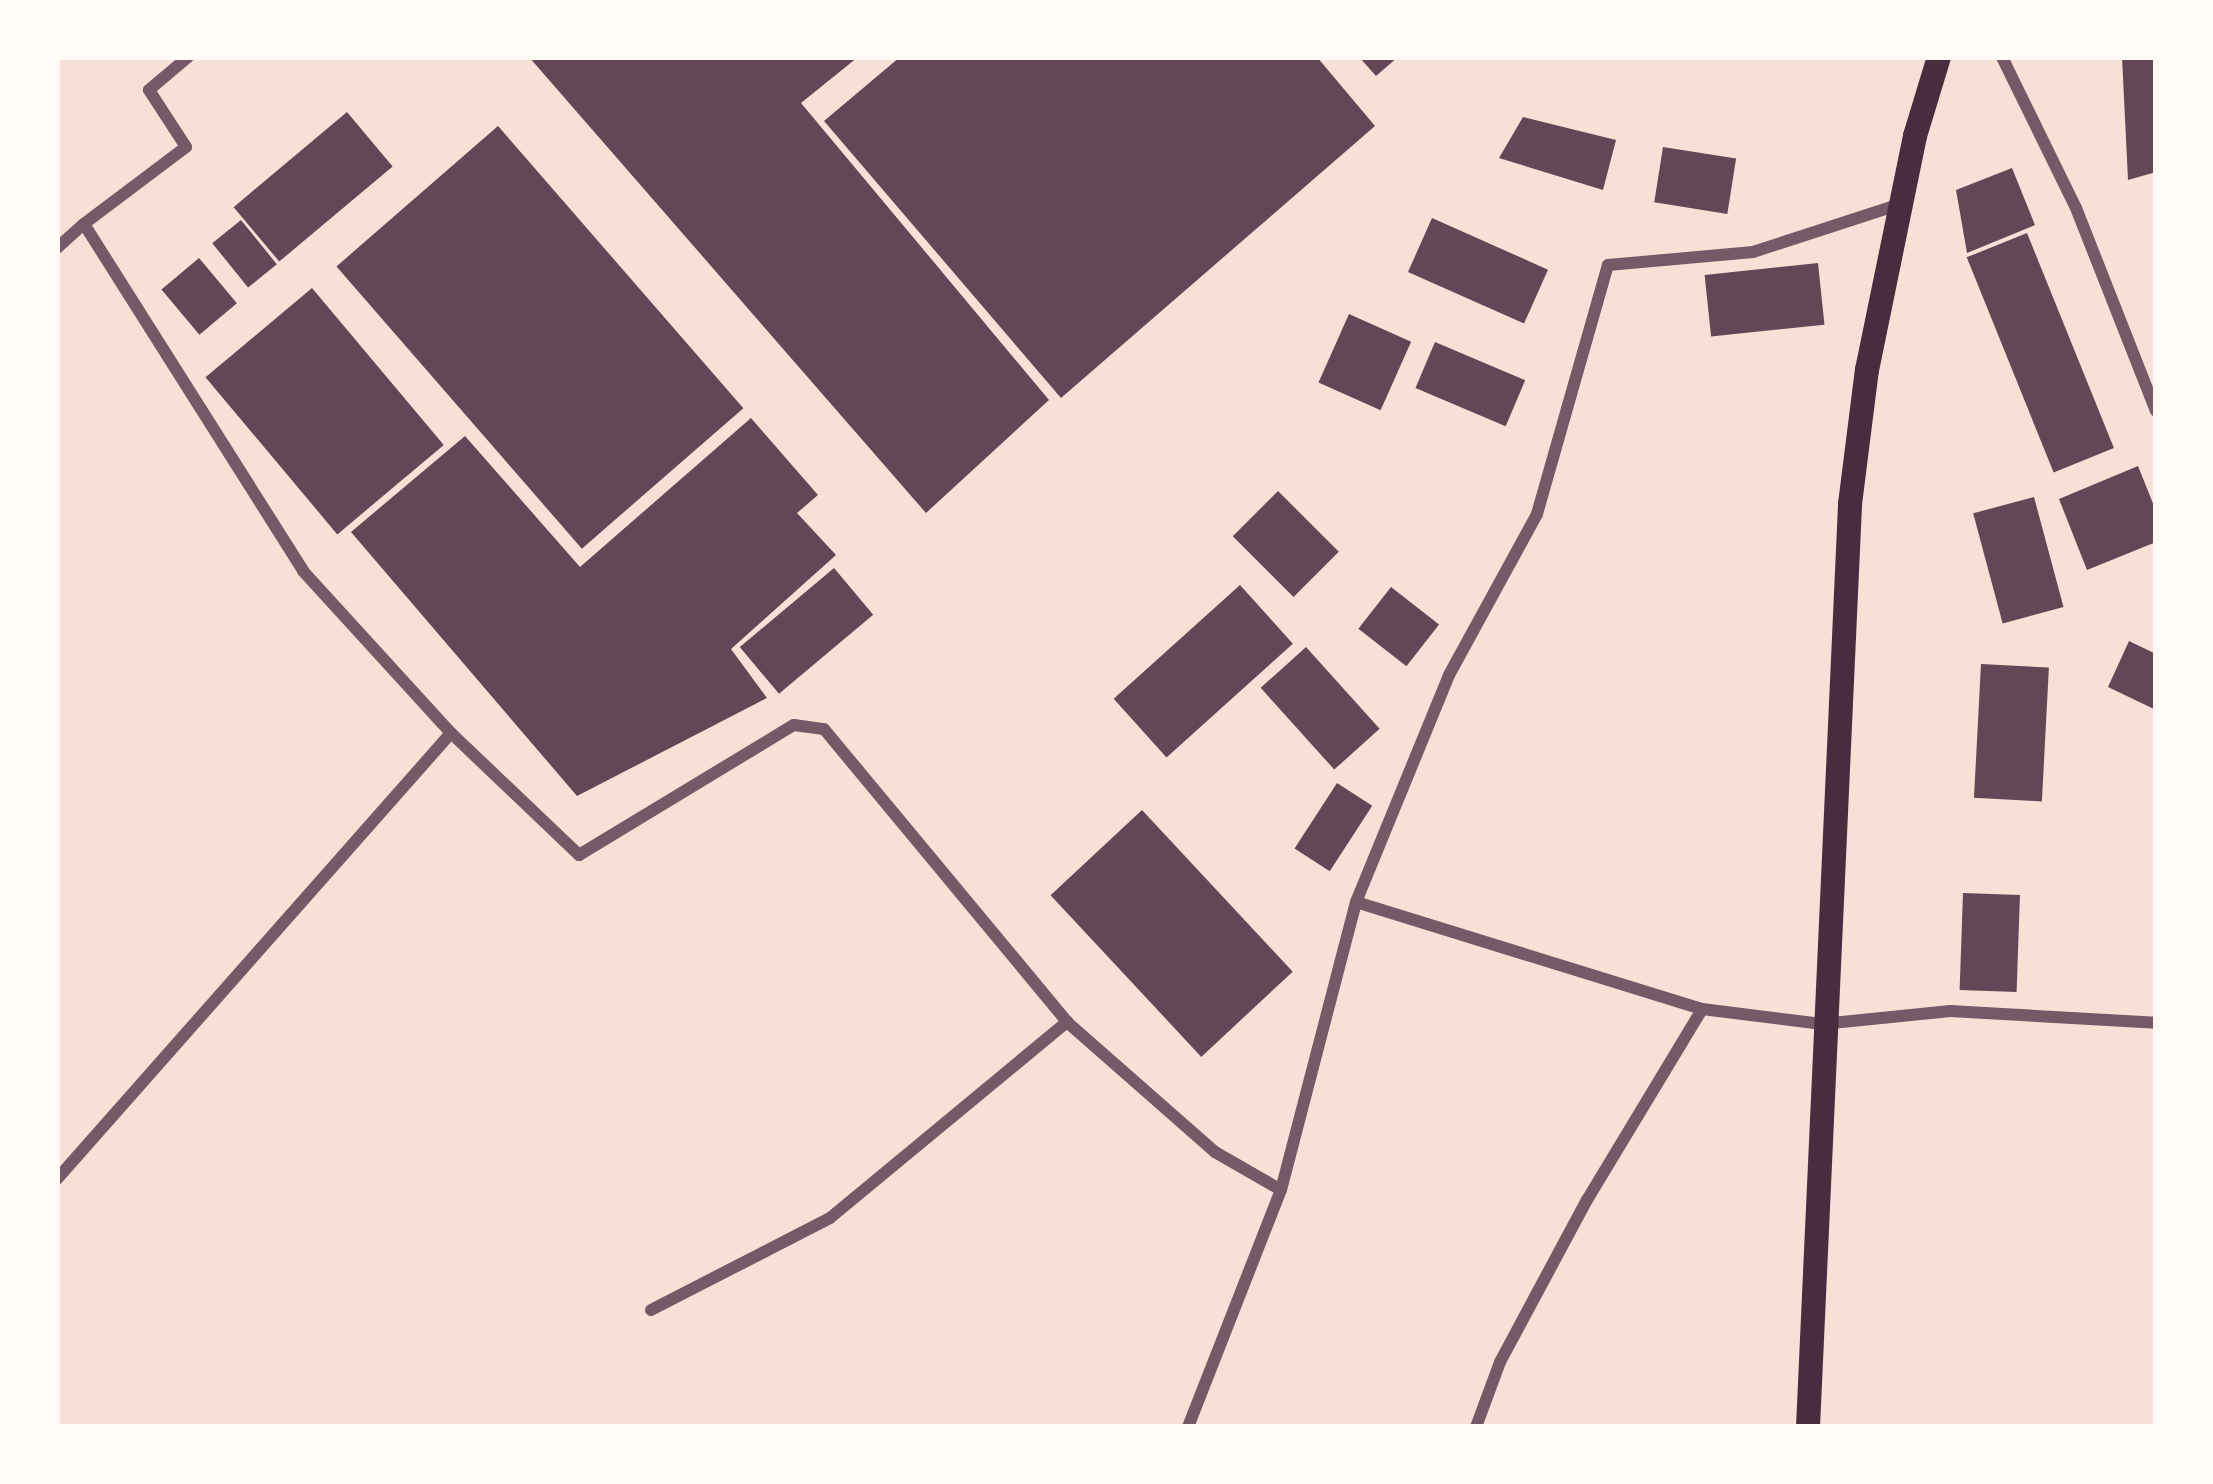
<!DOCTYPE html>
<html>
<head>
<meta charset="utf-8">
<style>
  body { margin:0 }
  #map { position:relative; width:2213px; height:1484px; overflow:hidden; background:#f7e1d7; font-family:Montserrat,sans-serif }
  div>[style] { position:absolute }
  .building>* { inset:0; background:#644757; transform-origin:0 0 }
  .minor>* { height:12px; margin:-6px; padding:0 6px; transform-origin:6px; border-radius:6px; background:#755966 }
  .secondary>* { height:24px; margin:-12px; padding:0 12px; transform-origin:12px; border-radius:12px; background:#4a2c40 }
  span { translate:-50% -50%; white-space:nowrap; text-align:center; line-height:1.15; -webkit-text-stroke:12px #fffaf5; paint-order:stroke }
  .frame { position:absolute; inset:0; border:60px solid #fffaf5; pointer-events:none }
</style>
</head>
<body>
<div id="map">
  <div class="building">
    <div style="clip-path:polygon(529px 57px,858px 57px,801px 103px,1049px 400px,926px 513px)"></div>
    <div style="clip-path:polygon(900px 57px,1317px 57px,1375px 126px,1061px 398px,824px 121px)"></div>
    <div style="clip-path:polygon(1359px 57px,1398px 57px,1376px 76px)"></div>
    <div style="clip-path:polygon(2122px 57px,2156px 57px,2156px 172px,2128px 180px)"></div>
    <div style="left:347px;top:112px;width:71px;height:148px;rotate:50deg"></div>
    <div style="clip-path:polygon(1523px 117px,1616px 140px,1603px 190px,1499px 158px)"></div>
    <div style="left:498px;top:126px;width:374px;height:214px;rotate:49deg"></div>
    <div style="left:1663px;top:147px;width:74px;height:56px;rotate:9deg"></div>
    <div style="clip-path:polygon(2012px 168px,2035px 225px,1967px 253px,1956px 190px)"></div>
    <div style="left:1432px;top:218px;width:127px;height:59px;rotate:24deg"></div>
    <div style="left:241px;top:220px;width:57px;height:37px;rotate:51deg"></div>
    <div style="left:2027px;top:233px;width:232px;height:65px;rotate:68deg"></div>
    <div style="left:199px;top:258px;width:59px;height:49px;rotate:50deg"></div>
    <div style="left:1818px;top:263px;width:62px;height:114px;rotate:84deg"></div>
    <div style="left:312px;top:288px;width:205px;height:139px;rotate:50deg"></div>
    <div style="left:1349px;top:314px;width:68px;height:75px;rotate:24deg"></div>
    <div style="left:1435px;top:342px;width:98px;height:50px;rotate:23deg"></div>
    <div style="clip-path:polygon(751px 418px,818px 495px,797px 513px,836px 555px,731px 649px,767px 698px,577px 796px,351px 532px,465px 436px,580px 567px)"></div>
    <div style="clip-path:polygon(2138px 466px,2156px 511px,2156px 542px,2087px 570px,2059px 499px)"></div>
    <div style="left:1278px;top:491px;width:86px;height:64px;rotate:45deg"></div>
    <div style="left:2034px;top:497px;width:114px;height:63px;rotate:75deg"></div>
    <div style="left:834px;top:568px;width:61px;height:123px;rotate:50deg"></div>
    <div style="left:1240px;top:585px;width:79px;height:170px;rotate:48deg"></div>
    <div style="left:1391px;top:587px;width:61px;height:53px;rotate:38deg"></div>
    <div style="clip-path:polygon(2129px 641px,2156px 654px,2156px 710px,2108px 687px)"></div>
    <div style="left:1306px;top:647px;width:110px;height:61px;rotate:48deg"></div>
    <div style="left:1981px;top:664px;width:68px;height:134px;rotate:3deg"></div>
    <div style="left:1337px;top:783px;width:42px;height:78px;rotate:33deg"></div>
    <div style="left:1142px;top:810px;width:221px;height:125px;rotate:47deg"></div>
    <div style="left:1963px;top:893px;width:57px;height:97px;rotate:2deg"></div>
  </div>
  <div class="minor">
    <div style="left:188px;top:57px;width:51px;rotate:139.8deg"></div>
    <div style="left:149px;top:90px;width:68px;rotate:57deg"></div>
    <div style="left:186px;top:147px;width:128px;rotate:143deg"></div>
    <div style="left:84px;top:224px;width:410px;rotate:57.7deg"></div>
    <div style="left:303px;top:571px;width:219px;rotate:47.6deg"></div>
    <div style="left:451px;top:733px;width:177px;rotate:43.6deg"></div>
    <div style="left:579px;top:855px;width:251px;rotate:-31.2deg"></div>
    <div style="left:794px;top:725px;width:30px;rotate:8deg"></div>
    <div style="left:824px;top:729px;width:381px;rotate:50.3deg"></div>
    <div style="left:1067px;top:1022px;width:197px;rotate:41.3deg"></div>
    <div style="left:1215px;top:1152px;width:76px;rotate:29.9deg"></div>
    <div style="left:2002px;top:57px;width:168px;rotate:63.9deg"></div>
    <div style="left:2076px;top:208px;width:218px;rotate:68.5deg"></div>
    <div style="left:57px;top:248px;width:36px;rotate:-42deg"></div>
    <div style="left:1356px;top:902px;width:362px;rotate:17.2deg"></div>
    <div style="left:1702px;top:1009px;width:121px;rotate:7.1deg"></div>
    <div style="left:1822px;top:1024px;width:129px;rotate:-5.8deg"></div>
    <div style="left:1950px;top:1011px;width:206px;rotate:3.3deg"></div>
    <div style="left:57px;top:1179px;width:595px;rotate:-48.54deg"></div>
    <div style="left:651px;top:1310px;width:201px;rotate:-27.2deg"></div>
    <div style="left:830px;top:1218px;width:308px;rotate:-39.6deg"></div>
    <div style="left:1188px;top:1427px;width:255px;rotate:-68.6deg"></div>
    <div style="left:1281px;top:1190px;width:298px;rotate:-75.4deg"></div>
    <div style="left:1356px;top:902px;width:245px;rotate:-67.7deg"></div>
    <div style="left:1449px;top:675px;width:183px;rotate:-61.3deg"></div>
    <div style="left:1537px;top:514px;width:259px;rotate:-74.1deg"></div>
    <div style="left:1608px;top:265px;width:146px;rotate:-5.1deg"></div>
    <div style="left:1753px;top:252px;width:156px;rotate:-18deg"></div>
    <div style="left:1476px;top:1427px;width:69px;rotate:-69.7deg"></div>
    <div style="left:1500px;top:1362px;width:184px;rotate:-61.8deg"></div>
    <div style="left:1587px;top:1200px;width:223px;rotate:-58.9deg"></div>
  </div>
  <div class="secondary">
    <div style="left:1808px;top:1427px;width:924px;rotate:-87.39deg"></div>
    <div style="left:1850px;top:504px;width:135px;rotate:-82.8deg"></div>
    <div style="left:1867px;top:370px;width:239px;rotate:-78.4deg"></div>
    <div style="left:1915px;top:136px;width:83px;rotate:-73.1deg"></div>
  </div>
  <div class="frame"></div>
</div>
</body>
</html>
